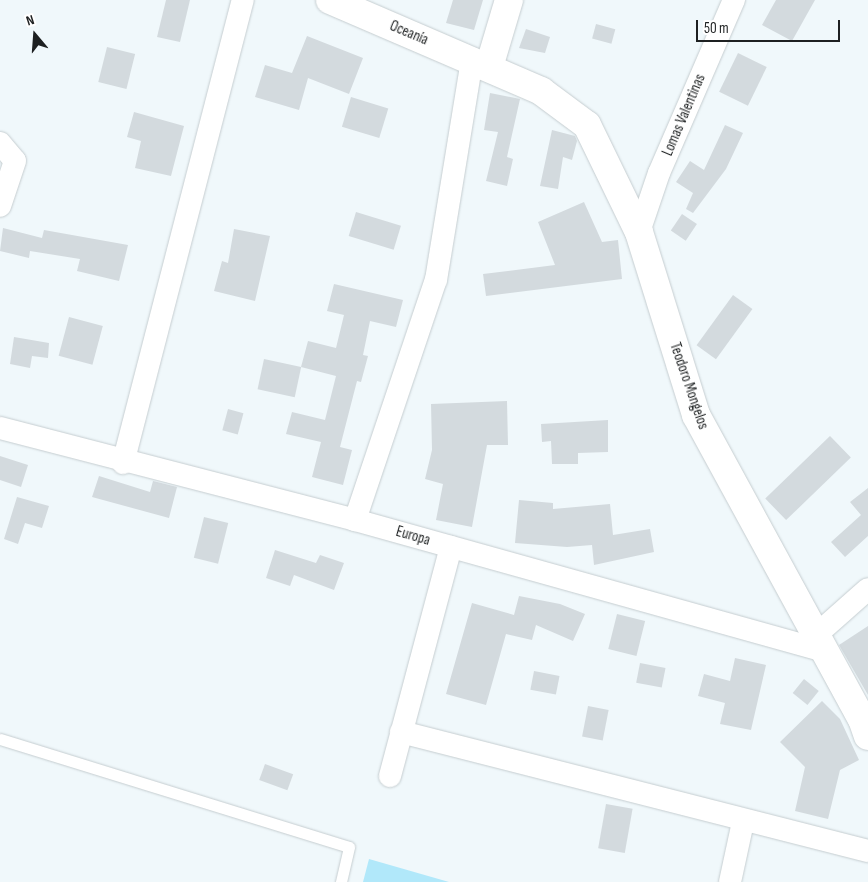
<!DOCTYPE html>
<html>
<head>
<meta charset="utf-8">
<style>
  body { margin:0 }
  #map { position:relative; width:868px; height:882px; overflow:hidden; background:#f0f8fb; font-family:"Sofia Sans Condensed",sans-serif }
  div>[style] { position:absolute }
  .green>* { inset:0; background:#b1e8fa }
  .building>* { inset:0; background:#d3dade; transform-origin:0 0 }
  .roads { filter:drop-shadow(0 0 1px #c5cdd0) drop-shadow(0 0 1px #c5cdd0) }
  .service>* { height:11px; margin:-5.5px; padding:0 5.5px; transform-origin:5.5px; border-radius:5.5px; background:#fff }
  .minor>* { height:22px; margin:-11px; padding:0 11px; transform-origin:11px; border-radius:11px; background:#fff }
  .tertiary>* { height:28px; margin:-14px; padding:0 14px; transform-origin:14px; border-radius:14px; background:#fff }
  span { translate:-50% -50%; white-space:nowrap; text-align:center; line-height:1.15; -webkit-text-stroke:4px #fff; paint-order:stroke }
  .street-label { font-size:15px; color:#1d2021 }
  .north { position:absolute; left:10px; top:10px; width:50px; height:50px; -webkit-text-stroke:4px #fff; paint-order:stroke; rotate:342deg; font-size:14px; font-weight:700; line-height:20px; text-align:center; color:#1d2021 }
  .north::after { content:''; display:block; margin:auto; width:18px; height:22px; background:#1d2021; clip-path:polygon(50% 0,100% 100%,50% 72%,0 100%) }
  .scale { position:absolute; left:696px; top:20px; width:144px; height:22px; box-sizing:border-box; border:2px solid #1d2021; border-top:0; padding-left:6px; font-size:15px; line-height:18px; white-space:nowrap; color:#1d2021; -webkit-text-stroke:4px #fff; paint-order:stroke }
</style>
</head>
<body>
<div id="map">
  <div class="green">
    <div style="clip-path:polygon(369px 859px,449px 882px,363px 882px)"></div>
  </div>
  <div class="building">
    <div style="clip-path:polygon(166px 0,190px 0,180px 42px,157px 37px)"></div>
    <div style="clip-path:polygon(453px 0,483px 0,474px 30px,446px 23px)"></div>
    <div style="clip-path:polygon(776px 0,815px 0,792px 41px,762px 25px)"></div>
    <div style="left:596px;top:24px;width:20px;height:15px;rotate:15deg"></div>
    <div style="clip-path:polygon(526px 29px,550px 37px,545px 53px,519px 48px)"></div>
    <div style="clip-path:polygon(307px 36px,363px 58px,349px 94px,308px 78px,299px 110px,255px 97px,265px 65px,292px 73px)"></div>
    <div style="left:107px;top:47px;width:29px;height:36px;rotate:14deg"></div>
    <div style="left:738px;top:53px;width:32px;height:43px;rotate:26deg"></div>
    <div style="clip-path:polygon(490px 93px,520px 99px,507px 157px,513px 159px,507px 186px,486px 181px,498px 132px,484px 130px)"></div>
    <div style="left:351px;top:97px;width:39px;height:31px;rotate:17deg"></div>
    <div style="clip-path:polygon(134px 112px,184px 126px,171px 176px,135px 168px,141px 141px,127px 137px)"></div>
    <div style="clip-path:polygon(725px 125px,743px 133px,726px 169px,693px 213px,686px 209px,693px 193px,676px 182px,690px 161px,704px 170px)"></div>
    <div style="clip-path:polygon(552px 130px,575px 136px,577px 141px,572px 160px,563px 157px,558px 189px,540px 186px)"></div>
    <div style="clip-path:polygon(584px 202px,602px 242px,618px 240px,622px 279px,486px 296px,483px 274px,555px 265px,538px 222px)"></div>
    <div style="left:356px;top:212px;width:47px;height:25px;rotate:17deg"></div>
    <div style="left:682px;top:214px;width:18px;height:20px;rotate:34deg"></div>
    <div style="clip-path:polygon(3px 228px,42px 238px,44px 230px,128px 245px,119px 281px,77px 271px,80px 259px,30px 251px,29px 258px,0 251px)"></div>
    <div style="clip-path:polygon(234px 229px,270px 236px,255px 301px,214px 291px,222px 261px,228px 263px)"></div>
    <div style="clip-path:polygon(334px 284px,403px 300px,396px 327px,370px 321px,363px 355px,368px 356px,361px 382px,357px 381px,340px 447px,352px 450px,343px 485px,312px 477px,321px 442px,286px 434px,292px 412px,325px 420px,336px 376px,301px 367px,308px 341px,336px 348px,344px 315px,327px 311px)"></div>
    <div style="left:733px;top:295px;width:24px;height:62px;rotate:36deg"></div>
    <div style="left:69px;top:317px;width:35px;height:40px;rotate:15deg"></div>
    <div style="clip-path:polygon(14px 337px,49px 343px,48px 358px,32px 356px,30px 368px,10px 364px)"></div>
    <div style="left:264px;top:359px;width:38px;height:31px;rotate:12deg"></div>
    <div style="clip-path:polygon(507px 401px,508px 445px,487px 445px,472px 527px,436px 520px,443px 484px,425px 479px,432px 450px,431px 404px)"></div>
    <div style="left:228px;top:409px;width:16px;height:22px;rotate:15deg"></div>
    <div style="clip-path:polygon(608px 420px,608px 452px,578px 453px,578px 464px,552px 464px,551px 441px,542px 442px,541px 424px)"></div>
    <div style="left:830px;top:436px;width:30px;height:90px;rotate:46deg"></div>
    <div style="clip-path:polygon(0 456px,28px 465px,21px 487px,0 480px)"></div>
    <div style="clip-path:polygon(99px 476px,150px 492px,153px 481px,177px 487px,169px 518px,92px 497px)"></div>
    <div style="clip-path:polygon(868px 488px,868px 536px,845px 557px,831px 542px,861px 515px,850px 502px)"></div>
    <div style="clip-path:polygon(17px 497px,49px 506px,42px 528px,25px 523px,18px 544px,4px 539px)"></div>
    <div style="clip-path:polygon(519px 500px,553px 503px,553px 509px,610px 504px,613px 535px,650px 529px,654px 552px,594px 565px,592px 545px,567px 547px,515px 543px)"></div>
    <div style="left:204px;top:517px;width:25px;height:42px;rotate:14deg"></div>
    <div style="clip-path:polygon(275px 550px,316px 563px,320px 555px,344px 563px,334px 590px,294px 575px,290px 586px,266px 578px)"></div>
    <div style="clip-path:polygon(519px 596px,560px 604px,585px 614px,573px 641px,536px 625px,532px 640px,506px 634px,486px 705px,446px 694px,472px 603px,514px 615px)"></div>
    <div style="left:617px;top:614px;width:29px;height:36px;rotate:14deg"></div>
    <div style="clip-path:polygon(868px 626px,868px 695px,839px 645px)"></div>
    <div style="clip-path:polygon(735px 658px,766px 665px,751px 730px,720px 724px,725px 703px,698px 696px,704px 674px,730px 681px)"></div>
    <div style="left:640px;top:663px;width:26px;height:20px;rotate:11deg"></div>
    <div style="left:534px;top:671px;width:26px;height:19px;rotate:11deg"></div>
    <div style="left:804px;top:679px;width:19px;height:18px;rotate:39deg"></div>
    <div style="clip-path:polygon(822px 701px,840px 719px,859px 760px,840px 770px,828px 819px,795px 811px,805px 767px,780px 742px)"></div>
    <div style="left:588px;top:706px;width:21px;height:31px;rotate:11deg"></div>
    <div style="left:265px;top:764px;width:30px;height:17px;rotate:20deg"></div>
    <div style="left:606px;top:804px;width:27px;height:45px;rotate:10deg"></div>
  </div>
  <div class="roads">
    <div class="service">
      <div style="left:0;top:739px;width:365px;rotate:17.2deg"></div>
      <div style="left:349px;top:847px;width:36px;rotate:103deg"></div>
    </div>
    <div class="minor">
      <div style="left:0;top:143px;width:23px;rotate:50deg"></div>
      <div style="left:15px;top:161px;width:47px;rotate:108.4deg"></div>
      <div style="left:639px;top:232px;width:62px;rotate:-71.3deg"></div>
      <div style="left:659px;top:173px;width:189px;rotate:-66.6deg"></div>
      <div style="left:0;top:428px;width:367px;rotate:14.5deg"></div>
      <div style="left:355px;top:520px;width:488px;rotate:15.6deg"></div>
      <div style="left:123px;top:463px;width:478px;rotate:-75.5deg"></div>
      <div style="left:355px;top:520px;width:253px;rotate:-71.4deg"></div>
      <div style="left:436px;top:280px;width:224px;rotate:-80.7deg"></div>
      <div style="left:816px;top:635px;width:69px;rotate:-41.5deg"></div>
      <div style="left:401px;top:732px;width:482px;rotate:14.3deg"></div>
      <div style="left:390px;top:776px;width:237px;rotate:-75.1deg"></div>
      <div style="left:730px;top:882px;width:61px;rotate:-77.8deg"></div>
    </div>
    <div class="tertiary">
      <div style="left:330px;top:0;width:230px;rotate:23.3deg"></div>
      <div style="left:541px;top:91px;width:57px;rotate:36.5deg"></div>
      <div style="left:587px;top:125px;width:119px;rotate:64.1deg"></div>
      <div style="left:639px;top:232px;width:192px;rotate:72.7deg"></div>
      <div style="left:696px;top:415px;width:346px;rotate:61.4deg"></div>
      <div style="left:862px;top:719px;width:18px;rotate:71deg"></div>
      <div style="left:489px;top:67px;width:70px;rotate:-73.4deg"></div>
    </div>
  </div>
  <div class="street-label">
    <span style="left:409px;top:33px;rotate:23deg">Oceanía</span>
    <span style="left:684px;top:115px;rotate:-67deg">Lomas Valentinas</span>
    <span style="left:689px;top:386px;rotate:71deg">Teodoro Mongelos</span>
    <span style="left:413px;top:536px;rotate:16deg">Europa</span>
  </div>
  <div class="north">N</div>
  <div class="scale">50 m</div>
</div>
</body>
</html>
